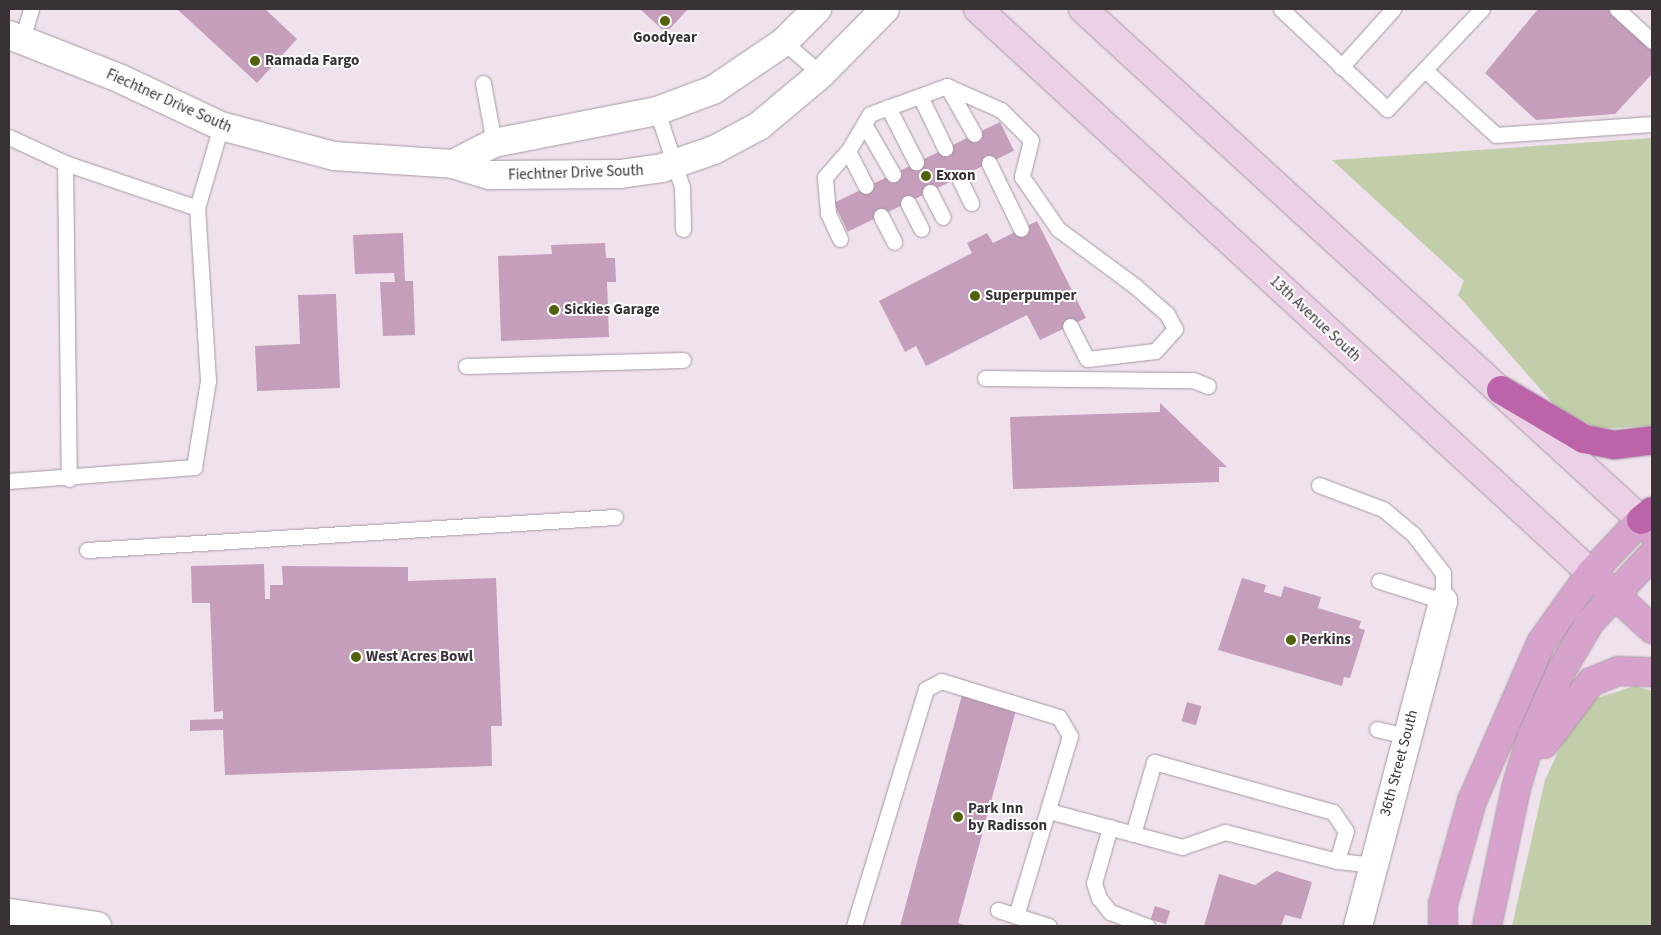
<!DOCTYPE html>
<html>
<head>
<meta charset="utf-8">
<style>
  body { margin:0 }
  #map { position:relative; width:1661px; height:935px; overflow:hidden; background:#f0e2ed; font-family:"Source Sans 3",sans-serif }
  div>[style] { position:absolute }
  .green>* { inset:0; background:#c2cea9 }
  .building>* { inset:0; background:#c49ebb; transform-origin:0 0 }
  .roads { filter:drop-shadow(0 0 1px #a598a2) drop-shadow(0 0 1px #a598a2) }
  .service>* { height:15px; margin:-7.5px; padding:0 7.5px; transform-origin:7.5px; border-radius:7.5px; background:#fff }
  .minor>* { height:28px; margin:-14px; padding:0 14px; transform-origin:14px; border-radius:14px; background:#fff }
  .tertiary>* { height:28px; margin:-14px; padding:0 14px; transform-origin:14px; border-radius:14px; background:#fff }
  .secondary>* { height:28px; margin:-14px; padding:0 14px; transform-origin:14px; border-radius:14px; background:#ebd0e6 }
  .primary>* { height:28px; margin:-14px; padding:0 14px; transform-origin:14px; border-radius:14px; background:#d7a2cc }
  .motorway>* { height:28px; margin:-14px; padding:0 14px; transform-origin:14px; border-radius:14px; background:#bc64aa }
  .dots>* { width:14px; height:14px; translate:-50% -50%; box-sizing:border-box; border:2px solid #fff; border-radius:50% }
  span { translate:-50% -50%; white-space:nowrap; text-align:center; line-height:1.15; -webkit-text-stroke:4px #fff; paint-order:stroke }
  .poi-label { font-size:15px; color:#383236; font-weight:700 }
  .left { translate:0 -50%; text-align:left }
  .street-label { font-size:15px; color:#383236 }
  .frame { position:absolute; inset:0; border:10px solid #383236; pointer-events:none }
</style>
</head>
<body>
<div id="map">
  <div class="green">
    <div style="clip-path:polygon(1652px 138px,1652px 425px,1647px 426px,1598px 429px,1556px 407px,1458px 295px,1464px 281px,1332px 160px)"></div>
    <div style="clip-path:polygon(1635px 686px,1652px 691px,1652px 926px,1512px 926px,1545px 780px,1574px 718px,1594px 699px)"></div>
  </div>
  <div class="building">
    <div style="clip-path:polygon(177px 9px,265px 9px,297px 39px,257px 83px)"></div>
    <div style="clip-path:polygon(640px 9px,688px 9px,666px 33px)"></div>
    <div style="clip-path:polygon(1538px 9px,1609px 9px,1652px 48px,1652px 74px,1615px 114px,1536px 120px,1485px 73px)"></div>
    <div style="left:1000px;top:122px;width:32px;height:185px;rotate:64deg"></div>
    <div style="clip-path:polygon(1037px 221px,1086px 318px,1040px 340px,1027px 315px,926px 366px,916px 346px,905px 352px,879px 301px,972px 253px,967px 243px,987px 233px,993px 243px)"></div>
    <div style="clip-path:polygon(403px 233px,405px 281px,413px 281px,415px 335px,383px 336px,380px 282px,395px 282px,394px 273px,355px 274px,353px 235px)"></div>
    <div style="clip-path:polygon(605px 243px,606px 258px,615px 258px,616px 282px,607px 282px,609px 337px,501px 341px,498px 256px,552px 254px,551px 245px)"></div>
    <div style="clip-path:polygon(336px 294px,340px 388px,257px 391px,255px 346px,300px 344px,298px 295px)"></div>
    <div style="clip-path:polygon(1160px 403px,1227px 467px,1219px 467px,1219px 482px,1013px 489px,1010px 417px,1160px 412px)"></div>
    <div style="clip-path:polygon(264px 564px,265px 599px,270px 599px,270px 585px,283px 585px,282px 566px,408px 567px,408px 581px,496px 578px,502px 726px,491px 726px,492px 766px,225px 775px,223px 730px,190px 731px,190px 720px,223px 719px,223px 711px,214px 712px,210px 603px,192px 603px,191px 566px)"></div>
    <div style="clip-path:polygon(1242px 578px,1266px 585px,1264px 592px,1281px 597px,1284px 586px,1321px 597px,1318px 608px,1361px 621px,1359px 628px,1365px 630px,1350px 678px,1344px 677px,1342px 686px,1218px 650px)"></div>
    <div style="clip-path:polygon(962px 695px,1016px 710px,958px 923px,968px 926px,900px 926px)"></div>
    <div style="left:1187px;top:702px;width:15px;height:20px;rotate:16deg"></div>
    <div style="clip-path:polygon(1276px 871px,1312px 882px,1301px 919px,1285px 915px,1281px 926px,1204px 926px,1219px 874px,1255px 885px)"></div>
    <div style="left:1155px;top:906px;width:16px;height:14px;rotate:18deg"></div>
  </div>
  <div class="roads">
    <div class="service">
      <div style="left:1281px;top:9px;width:146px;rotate:43.3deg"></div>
      <div style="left:1387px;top:109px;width:138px;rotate:-46.5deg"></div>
      <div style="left:1617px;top:9px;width:47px;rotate:42.4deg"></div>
      <div style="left:22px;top:39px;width:31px;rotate:-73deg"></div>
      <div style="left:784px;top:42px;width:49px;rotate:40.9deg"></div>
      <div style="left:1341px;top:67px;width:78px;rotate:-48.1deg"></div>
      <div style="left:1425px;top:70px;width:96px;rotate:42.5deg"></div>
      <div style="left:1496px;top:135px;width:156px;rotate:-4deg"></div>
      <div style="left:483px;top:83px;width:61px;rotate:79.6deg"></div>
      <div style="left:947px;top:86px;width:55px;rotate:60.6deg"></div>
      <div style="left:920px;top:96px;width:58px;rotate:64.3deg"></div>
      <div style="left:888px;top:107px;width:62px;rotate:63deg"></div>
      <div style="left:657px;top:111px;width:80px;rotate:71.8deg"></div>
      <div style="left:682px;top:187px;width:42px;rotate:88.6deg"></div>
      <div style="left:864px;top:124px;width:58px;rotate:59.9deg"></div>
      <div style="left:9px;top:137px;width:62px;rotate:24.9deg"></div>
      <div style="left:65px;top:163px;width:139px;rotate:18.8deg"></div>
      <div style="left:848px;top:151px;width:39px;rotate:63deg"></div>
      <div style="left:65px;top:163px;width:316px;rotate:89.3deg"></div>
      <div style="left:989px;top:163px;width:73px;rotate:64.1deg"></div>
      <div style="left:959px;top:178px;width:28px;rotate:64deg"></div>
      <div style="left:930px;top:192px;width:28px;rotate:63deg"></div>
      <div style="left:908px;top:203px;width:29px;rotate:63deg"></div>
      <div style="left:881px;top:216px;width:29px;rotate:63deg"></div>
      <div style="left:840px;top:239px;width:29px;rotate:-115deg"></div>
      <div style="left:828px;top:213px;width:36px;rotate:-95deg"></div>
      <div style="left:825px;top:177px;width:35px;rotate:-49deg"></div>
      <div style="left:848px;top:151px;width:43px;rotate:-59.3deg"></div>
      <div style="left:870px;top:114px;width:82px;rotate:-20deg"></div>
      <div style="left:947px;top:86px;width:59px;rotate:24deg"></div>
      <div style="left:1001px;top:110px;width:42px;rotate:45deg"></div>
      <div style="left:1031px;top:140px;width:38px;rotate:104deg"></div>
      <div style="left:1022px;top:177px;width:63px;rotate:55.3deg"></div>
      <div style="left:1058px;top:229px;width:96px;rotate:36.5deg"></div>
      <div style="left:1135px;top:286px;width:43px;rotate:41.2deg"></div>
      <div style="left:1167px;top:314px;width:17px;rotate:62deg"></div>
      <div style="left:1175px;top:329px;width:30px;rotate:132deg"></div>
      <div style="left:1155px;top:351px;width:68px;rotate:173.3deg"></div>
      <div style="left:1087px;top:359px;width:37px;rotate:-117deg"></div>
      <div style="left:466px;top:366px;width:217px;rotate:-1.6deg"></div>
      <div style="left:985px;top:378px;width:208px;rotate:0.6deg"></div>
      <div style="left:1193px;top:380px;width:16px;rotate:22deg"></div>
      <div style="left:9px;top:481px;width:186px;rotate:-4.3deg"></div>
      <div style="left:194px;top:467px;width:87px;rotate:-80.8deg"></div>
      <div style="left:208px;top:381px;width:173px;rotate:-93.6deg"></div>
      <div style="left:197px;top:208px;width:85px;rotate:-73.7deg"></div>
      <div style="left:1319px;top:485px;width:68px;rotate:20.6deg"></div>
      <div style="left:1383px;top:509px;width:39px;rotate:40deg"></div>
      <div style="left:1413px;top:534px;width:49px;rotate:52.4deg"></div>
      <div style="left:1443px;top:573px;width:28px;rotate:90deg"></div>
      <div style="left:1443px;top:601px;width:67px;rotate:-162.6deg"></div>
      <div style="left:87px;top:550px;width:529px;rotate:-3.58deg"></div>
      <div style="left:1377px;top:729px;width:30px;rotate:14deg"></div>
      <div style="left:1049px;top:811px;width:138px;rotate:15.1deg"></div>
      <div style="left:1182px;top:847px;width:46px;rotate:-19.2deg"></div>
      <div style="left:1225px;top:832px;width:116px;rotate:14.5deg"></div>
      <div style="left:1337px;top:861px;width:36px;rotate:6deg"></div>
      <div style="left:1110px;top:827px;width:58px;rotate:105.9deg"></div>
      <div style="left:1094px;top:883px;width:16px;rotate:72deg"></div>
      <div style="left:1099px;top:898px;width:18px;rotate:52deg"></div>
      <div style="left:1110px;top:912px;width:40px;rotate:21deg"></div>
      <div style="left:1133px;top:834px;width:75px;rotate:-73.7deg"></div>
      <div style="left:1154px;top:762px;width:186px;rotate:15.6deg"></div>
      <div style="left:1333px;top:812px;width:23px;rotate:56deg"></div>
      <div style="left:1346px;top:831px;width:31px;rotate:107deg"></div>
      <div style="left:998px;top:910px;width:53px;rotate:17.4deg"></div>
      <div style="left:854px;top:926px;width:248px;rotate:-73.1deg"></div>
      <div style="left:926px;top:689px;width:17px;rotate:-28deg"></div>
      <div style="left:941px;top:681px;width:123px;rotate:17deg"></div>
      <div style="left:1059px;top:717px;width:22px;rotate:60deg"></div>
      <div style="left:1070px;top:736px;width:188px;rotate:106.7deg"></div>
    </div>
    <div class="minor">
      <div style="left:9px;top:913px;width:89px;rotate:8.4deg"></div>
      <div style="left:1358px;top:926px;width:336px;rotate:-75.3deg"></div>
    </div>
    <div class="tertiary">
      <div style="left:9px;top:35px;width:120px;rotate:21.4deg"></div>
      <div style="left:121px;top:79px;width:110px;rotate:25.2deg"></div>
      <div style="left:221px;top:126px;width:117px;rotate:14.9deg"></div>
      <div style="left:334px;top:156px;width:119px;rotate:3.8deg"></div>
      <div style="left:453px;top:164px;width:39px;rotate:17deg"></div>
      <div style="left:490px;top:175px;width:130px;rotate:-0.4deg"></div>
      <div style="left:620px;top:174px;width:42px;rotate:-8.1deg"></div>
      <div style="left:662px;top:168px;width:55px;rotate:-19.1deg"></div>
      <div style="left:714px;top:150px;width:51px;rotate:-28.1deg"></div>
      <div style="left:759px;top:126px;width:81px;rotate:-40deg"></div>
      <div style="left:821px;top:74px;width:91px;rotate:-45.4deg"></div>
      <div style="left:453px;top:164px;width:46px;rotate:-27.1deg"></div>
      <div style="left:494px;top:143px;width:166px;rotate:-11.1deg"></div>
      <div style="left:657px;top:111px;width:60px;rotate:-20.6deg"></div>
      <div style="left:713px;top:90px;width:86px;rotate:-34.1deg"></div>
      <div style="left:784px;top:42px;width:47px;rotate:-45deg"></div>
    </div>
    <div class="secondary">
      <div style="left:978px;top:9px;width:833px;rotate:42.62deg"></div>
      <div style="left:1083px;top:9px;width:757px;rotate:42.48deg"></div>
    </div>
    <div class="primary">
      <div style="left:1601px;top:582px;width:69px;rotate:42.7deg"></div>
      <div style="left:1544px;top:744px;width:78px;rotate:-52.8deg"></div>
      <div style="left:1591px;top:682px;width:29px;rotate:-22deg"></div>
      <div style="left:1618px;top:671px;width:34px;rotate:2deg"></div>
      <div style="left:1443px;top:926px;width:22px;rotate:-90deg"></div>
      <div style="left:1443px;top:904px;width:107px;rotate:-74.3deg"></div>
      <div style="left:1472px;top:801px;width:172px;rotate:-66.4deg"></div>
      <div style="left:1541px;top:643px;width:86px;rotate:-54.5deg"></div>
      <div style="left:1591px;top:573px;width:73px;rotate:-46.7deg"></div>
      <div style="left:1641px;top:520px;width:16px;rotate:45deg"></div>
      <div style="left:1487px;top:926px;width:141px;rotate:-78.1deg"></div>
      <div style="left:1516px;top:788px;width:55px;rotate:-73.2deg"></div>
      <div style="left:1532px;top:735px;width:72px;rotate:-65.6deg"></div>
      <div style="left:1562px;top:669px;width:55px;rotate:-59.2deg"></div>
      <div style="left:1590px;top:622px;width:91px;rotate:-47.2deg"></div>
    </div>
    <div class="motorway">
      <div style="left:1501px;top:390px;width:96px;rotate:30.6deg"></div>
      <div style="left:1584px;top:439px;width:31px;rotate:11deg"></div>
      <div style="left:1614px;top:445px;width:38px;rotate:-7deg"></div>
      <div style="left:1641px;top:520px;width:14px;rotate:-39deg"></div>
    </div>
  </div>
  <div class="dots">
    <div style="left:665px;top:21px;background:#516209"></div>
    <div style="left:255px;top:61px;background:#516209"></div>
    <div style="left:926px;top:176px;background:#516209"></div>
    <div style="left:975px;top:296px;background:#516209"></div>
    <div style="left:554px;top:310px;background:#516209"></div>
    <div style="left:1291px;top:640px;background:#516209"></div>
    <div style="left:356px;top:657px;background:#516209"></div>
    <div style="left:958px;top:817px;background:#516209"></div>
  </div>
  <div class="poi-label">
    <span style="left:665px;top:38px">Goodyear</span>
    <span class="left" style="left:265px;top:61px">Ramada Fargo</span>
    <span class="left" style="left:936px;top:176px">Exxon</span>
    <span class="left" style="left:985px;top:296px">Superpumper</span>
    <span class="left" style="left:564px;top:310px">Sickies Garage</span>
    <span class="left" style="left:1301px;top:640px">Perkins</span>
    <span class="left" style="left:366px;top:657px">West Acres Bowl</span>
    <span class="left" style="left:968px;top:817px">Park Inn<br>by Radisson</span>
  </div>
  <div class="street-label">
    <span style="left:169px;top:101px;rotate:24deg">Fiechtner Drive South</span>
    <span style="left:576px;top:173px;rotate:-2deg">Fiechtner Drive South</span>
    <span style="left:1315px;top:319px;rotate:43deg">13th Avenue South</span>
    <span style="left:1399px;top:763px;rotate:-75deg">36th Street South</span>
  </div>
  <div class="frame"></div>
</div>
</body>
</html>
